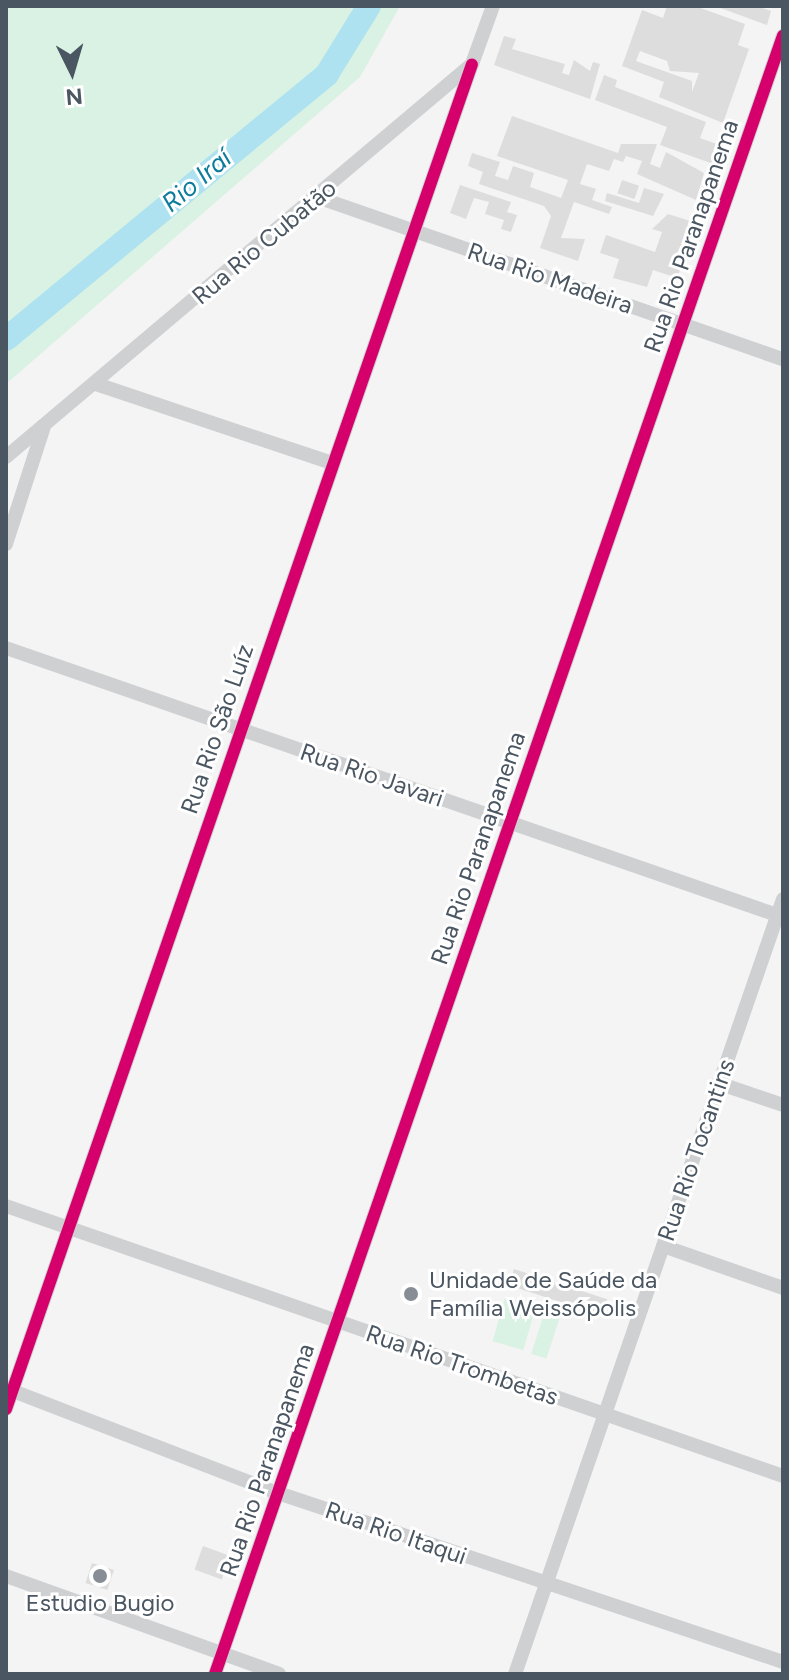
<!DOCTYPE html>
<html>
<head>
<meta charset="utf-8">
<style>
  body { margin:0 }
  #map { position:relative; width:789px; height:1680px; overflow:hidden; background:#f4f4f4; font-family:Figtree,sans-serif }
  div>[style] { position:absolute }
  .green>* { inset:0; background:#d9f2e3; transform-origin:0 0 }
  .river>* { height:24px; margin:-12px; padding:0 12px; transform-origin:12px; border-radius:12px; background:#aee2f0 }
  .building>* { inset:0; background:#ddddde; transform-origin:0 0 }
  .minor>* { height:14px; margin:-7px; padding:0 7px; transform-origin:7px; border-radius:7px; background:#ced0d2 }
  .cycleway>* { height:12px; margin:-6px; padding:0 6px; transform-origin:6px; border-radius:6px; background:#d6006c }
  .dots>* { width:22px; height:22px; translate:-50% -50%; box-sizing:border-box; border:4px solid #fff; border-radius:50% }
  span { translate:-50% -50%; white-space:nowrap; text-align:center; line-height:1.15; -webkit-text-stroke:6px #fff; paint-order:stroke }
  .street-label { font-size:24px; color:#4a5661 }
  .poi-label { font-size:24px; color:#4a5661 }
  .left { translate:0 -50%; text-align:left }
  .water-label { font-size:26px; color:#0c7c9b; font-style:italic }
  .frame { position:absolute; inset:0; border:8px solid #4a5661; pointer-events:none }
  .north { position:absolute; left:32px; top:32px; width:80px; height:80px; -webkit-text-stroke:6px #fff; paint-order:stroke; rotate:175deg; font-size:22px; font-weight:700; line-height:32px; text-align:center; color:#4a5661 }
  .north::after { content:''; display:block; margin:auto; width:28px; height:36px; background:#4a5661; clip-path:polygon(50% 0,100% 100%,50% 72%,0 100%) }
</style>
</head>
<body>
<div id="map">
  <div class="green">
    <div style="clip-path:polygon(6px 6px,400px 6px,360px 77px,6px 384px)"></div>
    <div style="left:505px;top:1298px;width:32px;height:45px;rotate:16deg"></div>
    <div style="left:546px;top:1308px;width:16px;height:48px;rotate:18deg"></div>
  </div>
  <div class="river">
    <div style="left:6px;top:339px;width:416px;rotate:-39.5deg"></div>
    <div style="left:327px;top:74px;width:80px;rotate:-58.3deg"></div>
  </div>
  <div class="building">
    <div style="clip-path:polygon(evenodd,667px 6px,695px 6px,745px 24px,738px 45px,749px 49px,723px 123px,659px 97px,664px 82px,622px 66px,642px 10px,663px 18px,667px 6px,640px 51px,667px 61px,670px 71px,699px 73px,692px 92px,692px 81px,636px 61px,640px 51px)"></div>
    <div style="clip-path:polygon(715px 6px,757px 6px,771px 11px,767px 25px)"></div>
    <div style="clip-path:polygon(504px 36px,516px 39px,512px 49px,565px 64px,562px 73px,569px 75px,574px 60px,590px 71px,593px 62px,600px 64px,590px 99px,494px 65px)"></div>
    <div style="clip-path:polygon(604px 75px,617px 80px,615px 87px,706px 122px,700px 138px,725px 147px,719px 166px,660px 145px,667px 127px,595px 100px)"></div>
    <div style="clip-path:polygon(512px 116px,618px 153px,621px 144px,657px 144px,650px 164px,660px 168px,666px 152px,704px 173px,696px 200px,637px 174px,642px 161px,626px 156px,623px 162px,614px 159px,609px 171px,587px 164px,580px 184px,596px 189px,592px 200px,612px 207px,609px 214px,574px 202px,561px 238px,585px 239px,578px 261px,540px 248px,551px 216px,544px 206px,479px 184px,483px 172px,468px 166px,472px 153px,500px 162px,495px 176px,508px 180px,513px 166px,534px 173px,530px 187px,561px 198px,568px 180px,497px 156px)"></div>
    <div style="left:622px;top:180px;width:18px;height:14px;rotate:19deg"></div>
    <div style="clip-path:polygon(460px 185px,511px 202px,507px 212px,517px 215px,511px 232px,501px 229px,504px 220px,485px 214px,489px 202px,474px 198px,466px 219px,450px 213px)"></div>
    <div style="clip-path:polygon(644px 188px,664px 194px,653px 216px,605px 201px,607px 193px,639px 203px)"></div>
    <div style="clip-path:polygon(668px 214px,697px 223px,673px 259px,683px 262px,677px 278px,653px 270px,647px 287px,613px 278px,619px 259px,600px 253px,606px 235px,655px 252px,662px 232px,652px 229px)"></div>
    <div style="left:514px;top:1269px;width:98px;height:17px;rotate:18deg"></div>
    <div style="left:203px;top:1546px;width:29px;height:25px;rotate:20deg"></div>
    <div style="left:92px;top:1563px;width:23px;height:21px;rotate:18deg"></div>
  </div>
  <div class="minor">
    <div style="left:317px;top:197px;width:493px;rotate:19.2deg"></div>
    <div style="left:96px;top:384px;width:249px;rotate:18.5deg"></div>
    <div style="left:6px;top:457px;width:610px;rotate:-40.14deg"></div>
    <div style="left:472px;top:64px;width:62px;rotate:-70.1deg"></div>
    <div style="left:6px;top:544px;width:124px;rotate:-72.1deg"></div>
    <div style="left:6px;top:648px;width:822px;rotate:19.1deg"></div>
    <div style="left:718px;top:1083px;width:69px;rotate:18.7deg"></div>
    <div style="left:6px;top:1206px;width:823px;rotate:19.16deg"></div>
    <div style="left:663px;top:1246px;width:127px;rotate:19.3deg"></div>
    <div style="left:13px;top:1391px;width:284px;rotate:21.1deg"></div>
    <div style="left:278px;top:1493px;width:533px;rotate:18.5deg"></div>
    <div style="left:6px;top:1409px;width:1423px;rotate:-70.89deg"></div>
    <div style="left:6px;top:1576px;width:290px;rotate:19.7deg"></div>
    <div style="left:215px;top:1674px;width:1734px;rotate:-70.88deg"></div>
    <div style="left:515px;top:1674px;width:820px;rotate:-70.92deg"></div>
  </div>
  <div class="cycleway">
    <div style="left:6px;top:1409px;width:1423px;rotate:-70.89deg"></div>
    <div style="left:215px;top:1674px;width:1734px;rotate:-70.88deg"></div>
  </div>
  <div class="dots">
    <div style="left:411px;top:1294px;background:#868d94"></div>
    <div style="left:100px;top:1576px;background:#868d94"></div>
  </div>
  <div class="street-label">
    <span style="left:691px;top:236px;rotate:-71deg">Rua Rio Paranapanema</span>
    <span style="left:264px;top:242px;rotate:-40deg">Rua Rio Cubatão</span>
    <span style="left:550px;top:278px;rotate:19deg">Rua Rio Madeira</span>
    <span style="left:217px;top:729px;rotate:-71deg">Rua Rio São Luíz</span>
    <span style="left:372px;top:775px;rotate:19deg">Rua Rio Javari</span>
    <span style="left:478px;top:848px;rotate:-71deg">Rua Rio Paranapanema</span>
    <span style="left:696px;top:1150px;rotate:-71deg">Rua Rio Tocantins</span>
    <span style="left:462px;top:1365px;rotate:19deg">Rua Rio Trombetas</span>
    <span style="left:267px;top:1460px;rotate:-71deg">Rua Rio Paranapanema</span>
    <span style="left:396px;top:1533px;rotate:19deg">Rua Rio Itaqui</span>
  </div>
  <div class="poi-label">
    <span class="left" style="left:429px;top:1294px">Unidade de Saúde da<br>Família Weissópolis</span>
    <span style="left:100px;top:1603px">Estudio Bugio</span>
  </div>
  <div class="water-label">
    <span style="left:197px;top:181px;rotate:-40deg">Rio Iraí</span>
  </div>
  <div class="frame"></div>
  <div class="north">N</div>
</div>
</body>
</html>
